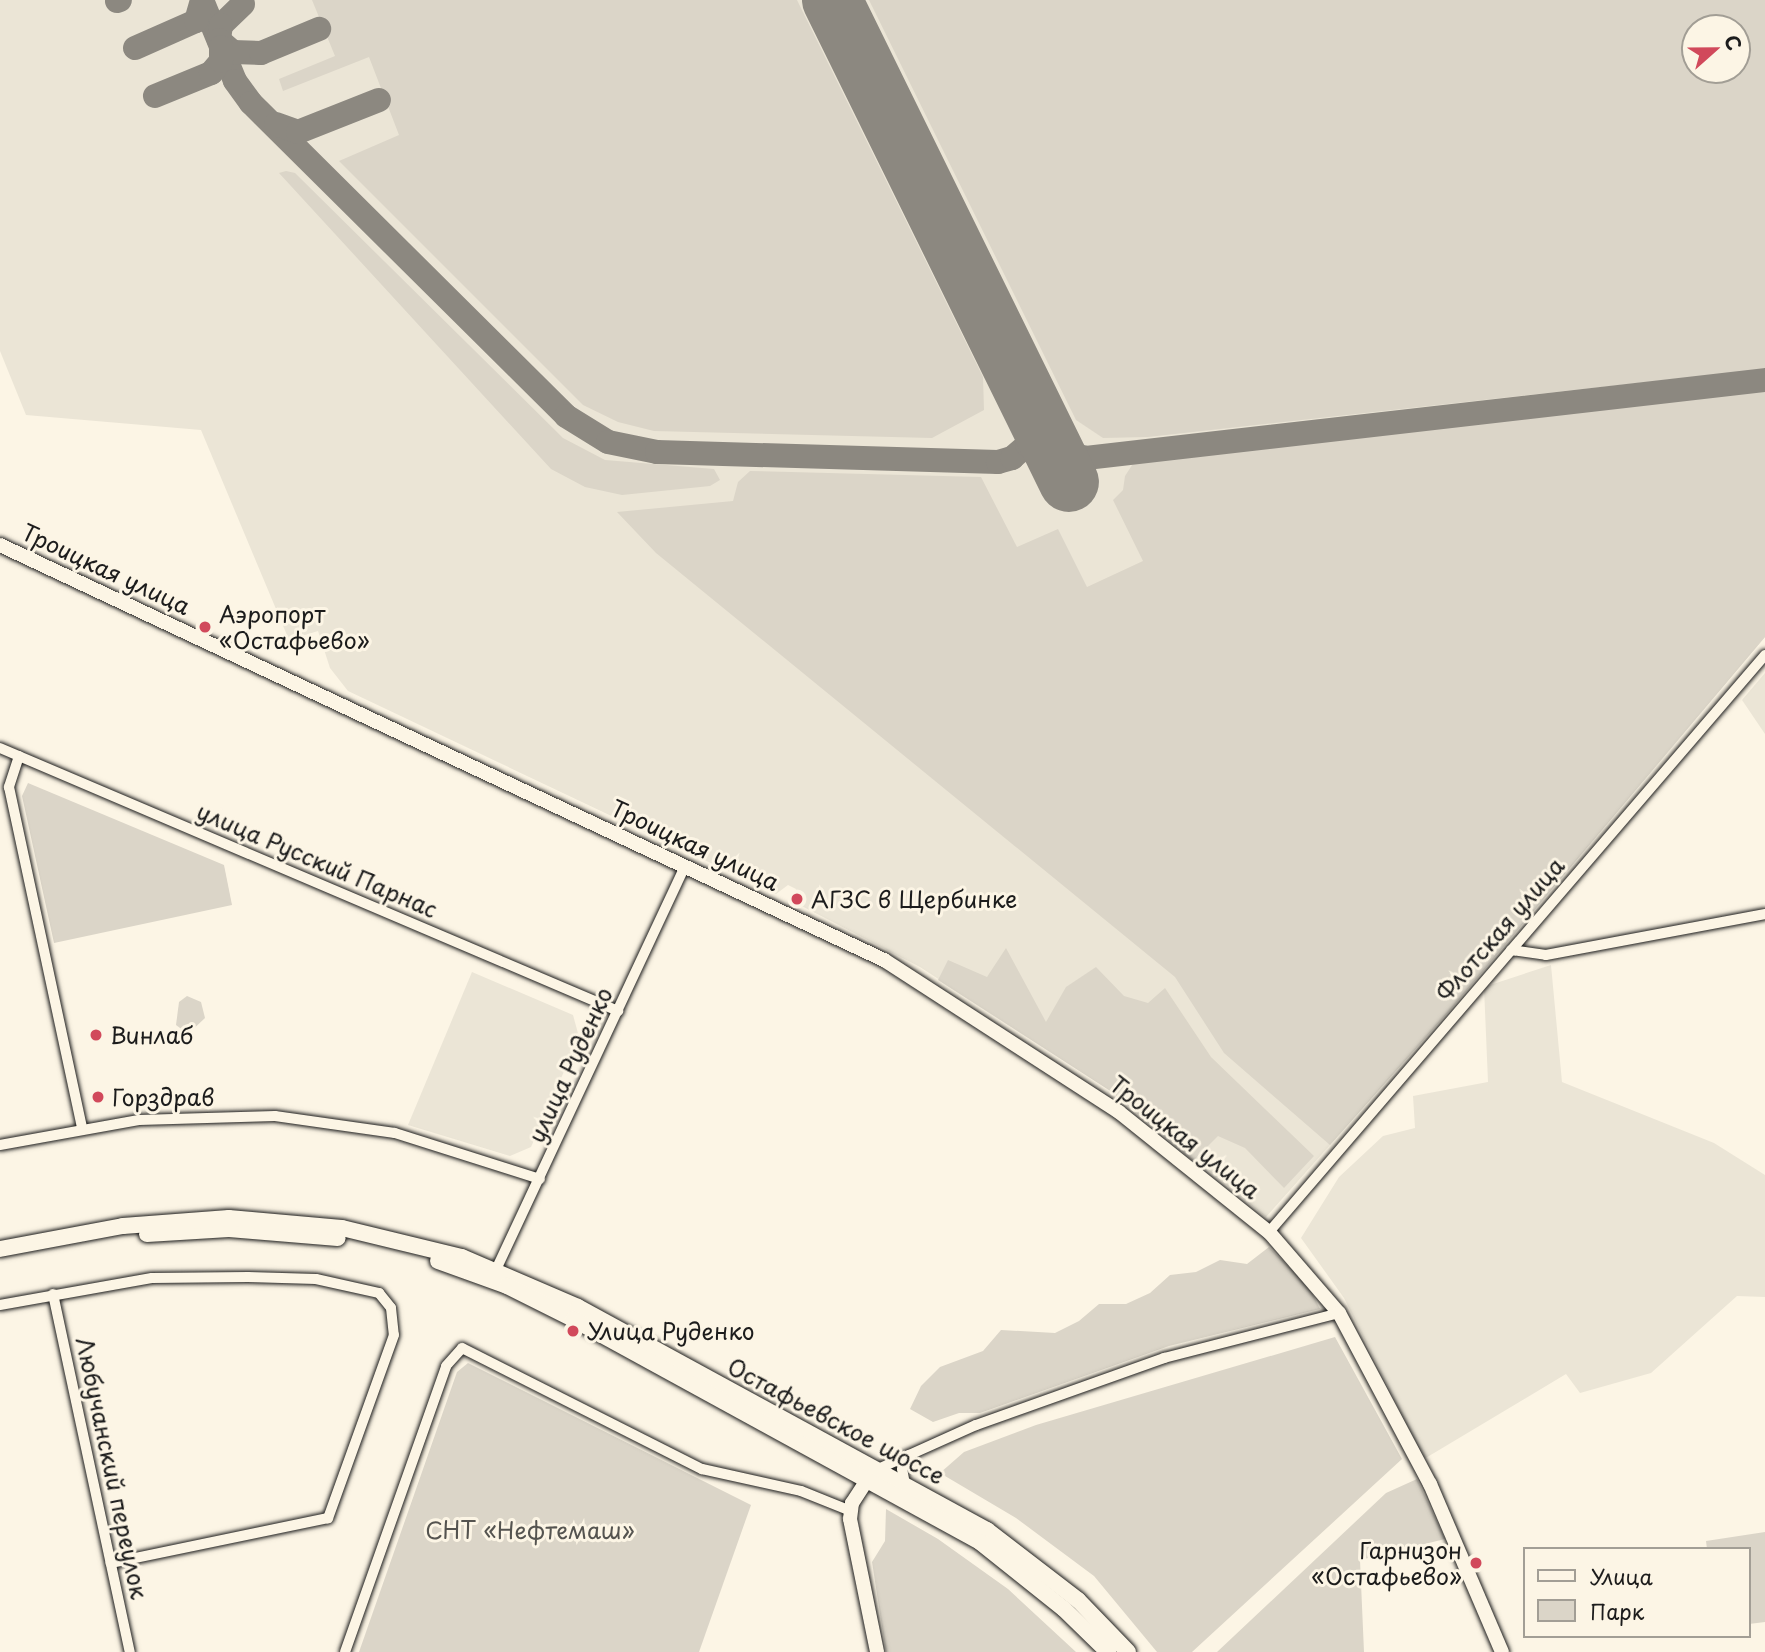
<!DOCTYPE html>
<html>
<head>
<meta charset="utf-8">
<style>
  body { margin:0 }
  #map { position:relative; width:1765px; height:1652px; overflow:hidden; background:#fcf5e5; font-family:"Playpen Sans",sans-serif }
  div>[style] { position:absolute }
  .built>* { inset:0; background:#ebe5d6 }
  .green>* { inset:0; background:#dbd5c8 }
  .taxiway>* { height:24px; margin:-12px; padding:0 12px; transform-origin:12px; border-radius:12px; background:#8c8880 }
  .runway>* { height:60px; margin:-30px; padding:0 30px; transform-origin:30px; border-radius:30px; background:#8c8880 }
  .roads { filter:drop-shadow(0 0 2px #1c1c1c) drop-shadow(0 0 2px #1c1c1c) }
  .minor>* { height:10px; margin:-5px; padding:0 5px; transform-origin:5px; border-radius:5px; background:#fcf5e5 }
  .tertiary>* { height:14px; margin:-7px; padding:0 7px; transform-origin:7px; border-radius:7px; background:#fcf5e5 }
  .secondary>* { height:16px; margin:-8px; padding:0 8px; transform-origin:8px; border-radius:8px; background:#fcf5e5 }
  .dots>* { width:19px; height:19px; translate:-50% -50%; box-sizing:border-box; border:4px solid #fcf5e5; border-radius:50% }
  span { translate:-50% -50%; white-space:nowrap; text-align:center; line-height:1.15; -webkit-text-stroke:6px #fcf5e5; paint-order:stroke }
  .street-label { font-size:23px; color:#1c1c1c }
  .poi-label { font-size:23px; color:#1c1c1c }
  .left { translate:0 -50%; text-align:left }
  .right { translate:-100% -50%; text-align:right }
  .park-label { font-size:23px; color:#555450 }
  .legend { position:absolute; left:1523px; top:1547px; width:228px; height:91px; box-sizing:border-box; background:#fcf5e5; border:2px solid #a29e95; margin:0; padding:9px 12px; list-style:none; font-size:21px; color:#1c1c1c }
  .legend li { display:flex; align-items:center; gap:14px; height:35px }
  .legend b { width:35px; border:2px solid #a29e95 }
  .north { position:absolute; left:1681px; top:14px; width:70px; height:70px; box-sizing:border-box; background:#fcf5e5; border:2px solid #a29e95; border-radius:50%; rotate:69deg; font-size:19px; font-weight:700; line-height:28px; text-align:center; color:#1c1c1c }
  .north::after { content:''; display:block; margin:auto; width:24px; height:32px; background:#d1495b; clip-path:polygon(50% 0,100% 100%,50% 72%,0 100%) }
</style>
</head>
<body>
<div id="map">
  <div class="built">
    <div style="clip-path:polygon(evenodd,0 0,1765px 0,1765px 637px,1450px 1010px,1266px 1217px,1112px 1092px,920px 967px,794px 902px,796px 889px,788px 885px,776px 894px,348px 691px,330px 668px,318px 631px,289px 640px,201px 430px,26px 415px,0 351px,0 0,1695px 28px,1737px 28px,1737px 70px,1695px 70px,1695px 28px)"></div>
    <div style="clip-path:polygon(1765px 673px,1765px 734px,1742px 700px)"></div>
    <div style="clip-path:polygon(1551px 965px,1562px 1082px,1714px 1143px,1765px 1175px,1765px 1297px,1737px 1296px,1651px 1373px,1580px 1393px,1566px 1374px,1424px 1459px,1344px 1298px,1301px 1238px,1339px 1177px,1383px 1136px,1415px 1128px,1413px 1096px,1488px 1082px,1484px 987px)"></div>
    <div style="clip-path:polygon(472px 972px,573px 1015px,579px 1037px,531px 1147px,510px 1156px,408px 1125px)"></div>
  </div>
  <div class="green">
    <div style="clip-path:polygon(312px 0,797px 0,983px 377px,984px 410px,932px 438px,654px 431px,618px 422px,583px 405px,339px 161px,399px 135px,369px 57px,283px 91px,279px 79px,335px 56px)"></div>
    <div style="clip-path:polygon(evenodd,869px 0,1765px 0,1765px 369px,1148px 437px,1103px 438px,1076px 420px,869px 0,1695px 28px,1737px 28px,1737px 70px,1695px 70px,1695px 28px)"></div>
    <div style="clip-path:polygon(286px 171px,295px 173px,563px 438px,605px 460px,714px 469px,720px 480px,710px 486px,622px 495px,585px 487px,551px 469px,279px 173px)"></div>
    <div style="clip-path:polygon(1765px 386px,1765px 637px,1450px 1010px,1330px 1145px,1224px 1053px,1175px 977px,656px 553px,617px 512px,733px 501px,738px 482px,750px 471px,981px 477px,1017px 547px,1058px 529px,1087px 587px,1143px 561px,1113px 500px,1123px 490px,1125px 476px,1138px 456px)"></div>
    <div style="clip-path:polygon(28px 783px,224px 865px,232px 905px,54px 943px,22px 796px)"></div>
    <div style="clip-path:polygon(1006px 948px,1046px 1022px,1066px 987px,1096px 967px,1124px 996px,1148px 1003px,1165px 988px,1211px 1057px,1314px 1156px,1284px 1188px,1245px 1148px,1218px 1136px,1193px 1161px,1112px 1092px,938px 980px,948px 960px,987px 977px)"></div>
    <div style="clip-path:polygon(187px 996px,201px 1002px,205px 1018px,188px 1034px,176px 1025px,179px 1002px)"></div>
    <div style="clip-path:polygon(1269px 1247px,1309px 1287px,1320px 1309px,1169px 1346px,980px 1413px,959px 1413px,933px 1422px,910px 1409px,921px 1386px,940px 1367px,983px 1351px,1001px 1330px,1055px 1333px,1079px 1321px,1099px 1304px,1126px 1304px,1150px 1293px,1170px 1275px,1196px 1272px,1220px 1260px,1247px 1264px)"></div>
    <div style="clip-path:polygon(1335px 1337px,1402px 1459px,1192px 1652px,1157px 1652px,1094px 1576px,1016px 1518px,940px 1473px,964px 1452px,1036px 1425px)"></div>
    <div style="clip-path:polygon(468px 1363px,751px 1505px,699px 1652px,359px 1652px,457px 1372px)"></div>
    <div style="clip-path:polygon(1417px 1479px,1445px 1539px,1360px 1560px,1364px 1652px,1217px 1652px,1386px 1493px)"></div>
    <div style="clip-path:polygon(886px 1509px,938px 1539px,1008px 1589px,1076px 1652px,886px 1652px,872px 1562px,885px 1541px)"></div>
    <div style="clip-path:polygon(1765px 1532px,1765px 1622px,1749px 1624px,1749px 1549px,1707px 1549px,1706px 1541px)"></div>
  </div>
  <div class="taxiway">
    <div style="left:202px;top:0;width:87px;rotate:67.8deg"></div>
    <div style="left:235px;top:81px;width:27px;rotate:54deg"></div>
    <div style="left:251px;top:103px;width:444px;rotate:44.8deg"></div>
    <div style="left:566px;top:416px;width:49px;rotate:31.8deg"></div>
    <div style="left:608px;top:442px;width:50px;rotate:11.5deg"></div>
    <div style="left:657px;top:452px;width:341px;rotate:1.7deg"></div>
    <div style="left:998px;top:462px;width:15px;rotate:-16deg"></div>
    <div style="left:1012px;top:458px;width:20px;rotate:-41deg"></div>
    <div style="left:1027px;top:445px;width:24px;rotate:-71deg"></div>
    <div style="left:1035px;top:422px;width:14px;rotate:-98deg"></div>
    <div style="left:117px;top:1px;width:3px;rotate:-18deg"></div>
    <div style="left:243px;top:4px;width:30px;rotate:136deg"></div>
    <div style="left:221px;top:25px;width:15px;rotate:98deg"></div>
    <div style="left:219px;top:40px;width:18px;rotate:41deg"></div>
    <div style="left:233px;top:52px;width:28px;rotate:2deg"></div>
    <div style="left:261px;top:53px;width:63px;rotate:-22.5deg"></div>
    <div style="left:135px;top:48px;width:67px;rotate:-23.9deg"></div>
    <div style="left:196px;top:21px;width:22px;rotate:-74deg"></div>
    <div style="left:155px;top:96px;width:61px;rotate:-22.3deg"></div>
    <div style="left:211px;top:73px;width:16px;rotate:-50deg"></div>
    <div style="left:221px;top:61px;width:14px;rotate:-90deg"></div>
    <div style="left:276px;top:124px;width:23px;rotate:20deg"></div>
    <div style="left:298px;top:132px;width:87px;rotate:-21.6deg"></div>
    <div style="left:1054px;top:450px;width:33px;rotate:14deg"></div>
    <div style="left:1086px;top:458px;width:683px;rotate:-6.55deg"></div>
  </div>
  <div class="runway">
    <div style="left:832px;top:0;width:537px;rotate:63.82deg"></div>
  </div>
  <div class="roads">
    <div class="minor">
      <div style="left:0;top:748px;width:672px;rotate:23.05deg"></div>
      <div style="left:19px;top:756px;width:33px;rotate:108deg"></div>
      <div style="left:9px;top:787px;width:349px;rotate:77.9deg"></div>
      <div style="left:1511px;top:950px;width:35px;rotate:8deg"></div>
      <div style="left:1546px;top:955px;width:223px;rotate:-10.6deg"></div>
      <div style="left:0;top:1145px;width:141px;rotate:-10.2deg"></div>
      <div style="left:139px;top:1120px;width:136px;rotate:-1.7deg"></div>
      <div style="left:275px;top:1116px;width:121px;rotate:8.1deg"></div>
      <div style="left:395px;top:1133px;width:152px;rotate:17.6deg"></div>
      <div style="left:1269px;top:1232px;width:761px;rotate:-49.32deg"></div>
      <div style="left:493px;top:1276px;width:453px;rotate:-64.9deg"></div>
      <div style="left:53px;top:1294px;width:366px;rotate:77.9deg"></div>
      <div style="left:0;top:1305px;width:154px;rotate:-10.1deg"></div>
      <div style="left:152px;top:1278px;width:96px;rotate:-0.6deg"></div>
      <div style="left:248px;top:1277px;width:68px;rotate:1.7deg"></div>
      <div style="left:316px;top:1279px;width:65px;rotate:12.5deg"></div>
      <div style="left:379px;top:1293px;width:19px;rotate:51deg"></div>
      <div style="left:391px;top:1308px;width:27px;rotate:84deg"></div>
      <div style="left:394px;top:1335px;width:195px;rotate:109.8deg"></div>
      <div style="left:328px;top:1518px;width:222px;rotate:168.3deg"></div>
      <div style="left:878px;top:1469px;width:107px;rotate:-24.2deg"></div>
      <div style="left:976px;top:1425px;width:200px;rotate:-19.6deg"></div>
      <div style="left:1164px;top:1358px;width:181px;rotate:-14.4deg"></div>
      <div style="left:905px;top:1484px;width:15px;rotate:-101deg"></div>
      <div style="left:902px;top:1469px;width:16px;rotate:-63deg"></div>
      <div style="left:345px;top:1652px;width:303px;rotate:-70.5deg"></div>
      <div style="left:446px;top:1366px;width:24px;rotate:-48deg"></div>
      <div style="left:462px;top:1348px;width:269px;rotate:26.8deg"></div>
      <div style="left:702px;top:1469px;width:101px;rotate:12.5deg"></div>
      <div style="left:801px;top:1491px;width:54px;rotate:21.8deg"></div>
    </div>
    <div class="tertiary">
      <div style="left:0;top:545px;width:977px;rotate:25.15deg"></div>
      <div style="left:884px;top:960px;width:280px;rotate:32.9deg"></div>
      <div style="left:1119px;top:1112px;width:192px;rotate:38.7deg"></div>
      <div style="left:1269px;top:1232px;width:107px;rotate:49.2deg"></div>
      <div style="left:1339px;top:1313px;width:194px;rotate:62deg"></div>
      <div style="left:1430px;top:1484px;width:183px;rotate:66.8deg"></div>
      <div style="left:871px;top:1474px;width:35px;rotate:123deg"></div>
      <div style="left:852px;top:1503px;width:16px;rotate:97deg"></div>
      <div style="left:850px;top:1519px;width:136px;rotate:78.5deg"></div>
    </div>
    <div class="secondary">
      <div style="left:147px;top:1234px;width:82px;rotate:-3.5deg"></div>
      <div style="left:229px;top:1229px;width:109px;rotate:4.7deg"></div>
      <div style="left:0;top:1249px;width:125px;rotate:-10.6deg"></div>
      <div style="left:123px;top:1226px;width:106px;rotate:-4.3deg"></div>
      <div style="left:229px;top:1218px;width:113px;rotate:5.1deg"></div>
      <div style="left:342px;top:1228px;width:123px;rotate:13.6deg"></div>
      <div style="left:462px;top:1257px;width:126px;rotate:23.3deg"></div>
      <div style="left:578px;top:1307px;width:466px;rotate:28.6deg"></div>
      <div style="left:987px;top:1530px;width:115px;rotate:37.6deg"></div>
      <div style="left:1078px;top:1600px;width:72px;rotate:46.1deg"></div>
      <div style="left:438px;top:1261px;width:73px;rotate:19.9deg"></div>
      <div style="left:507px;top:1286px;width:74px;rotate:26.6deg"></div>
      <div style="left:573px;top:1319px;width:464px;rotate:28.7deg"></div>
      <div style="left:980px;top:1542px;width:107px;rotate:38.6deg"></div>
      <div style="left:1064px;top:1609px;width:62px;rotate:44.3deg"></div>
    </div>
  </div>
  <div class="dots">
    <div style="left:205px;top:627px;background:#d1495b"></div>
    <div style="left:797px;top:899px;background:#d1495b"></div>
    <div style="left:96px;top:1035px;background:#d1495b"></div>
    <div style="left:98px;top:1097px;background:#d1495b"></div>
    <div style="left:573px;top:1331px;background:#d1495b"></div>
    <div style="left:1476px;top:1563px;background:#d1495b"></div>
  </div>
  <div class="street-label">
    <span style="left:106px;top:569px;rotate:25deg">Троицкая улица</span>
    <span style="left:695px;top:845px;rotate:25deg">Троицкая улица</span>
    <span style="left:317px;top:860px;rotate:23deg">улица Русский Парнас</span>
    <span style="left:1500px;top:929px;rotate:-49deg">Флотская улица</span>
    <span style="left:570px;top:1065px;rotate:-65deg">улица Руденко</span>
    <span style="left:1185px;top:1137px;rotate:38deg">Троицкая улица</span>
    <span style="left:836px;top:1421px;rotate:28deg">Остафьевское шоссе</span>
    <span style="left:112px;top:1468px;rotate:78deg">Любучанский переулок</span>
  </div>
  <div class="poi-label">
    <span class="left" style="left:219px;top:627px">Аэропорт<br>«Остафьево»</span>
    <span class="left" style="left:811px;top:899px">АГЗС в Щербинке</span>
    <span class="left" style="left:110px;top:1035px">Винлаб</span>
    <span class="left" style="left:112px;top:1097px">Горздрав</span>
    <span class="left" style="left:587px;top:1331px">Улица Руденко</span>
    <span class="right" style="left:1462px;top:1563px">Гарнизон<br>«Остафьево»</span>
  </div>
  <div class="park-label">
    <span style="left:530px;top:1530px">СНТ «Нефтемаш»</span>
  </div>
  <ul class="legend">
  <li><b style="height:9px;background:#fcf5e5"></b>Улица</li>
  <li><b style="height:19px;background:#dbd5c8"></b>Парк</li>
  </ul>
  <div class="north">С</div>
</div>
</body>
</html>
